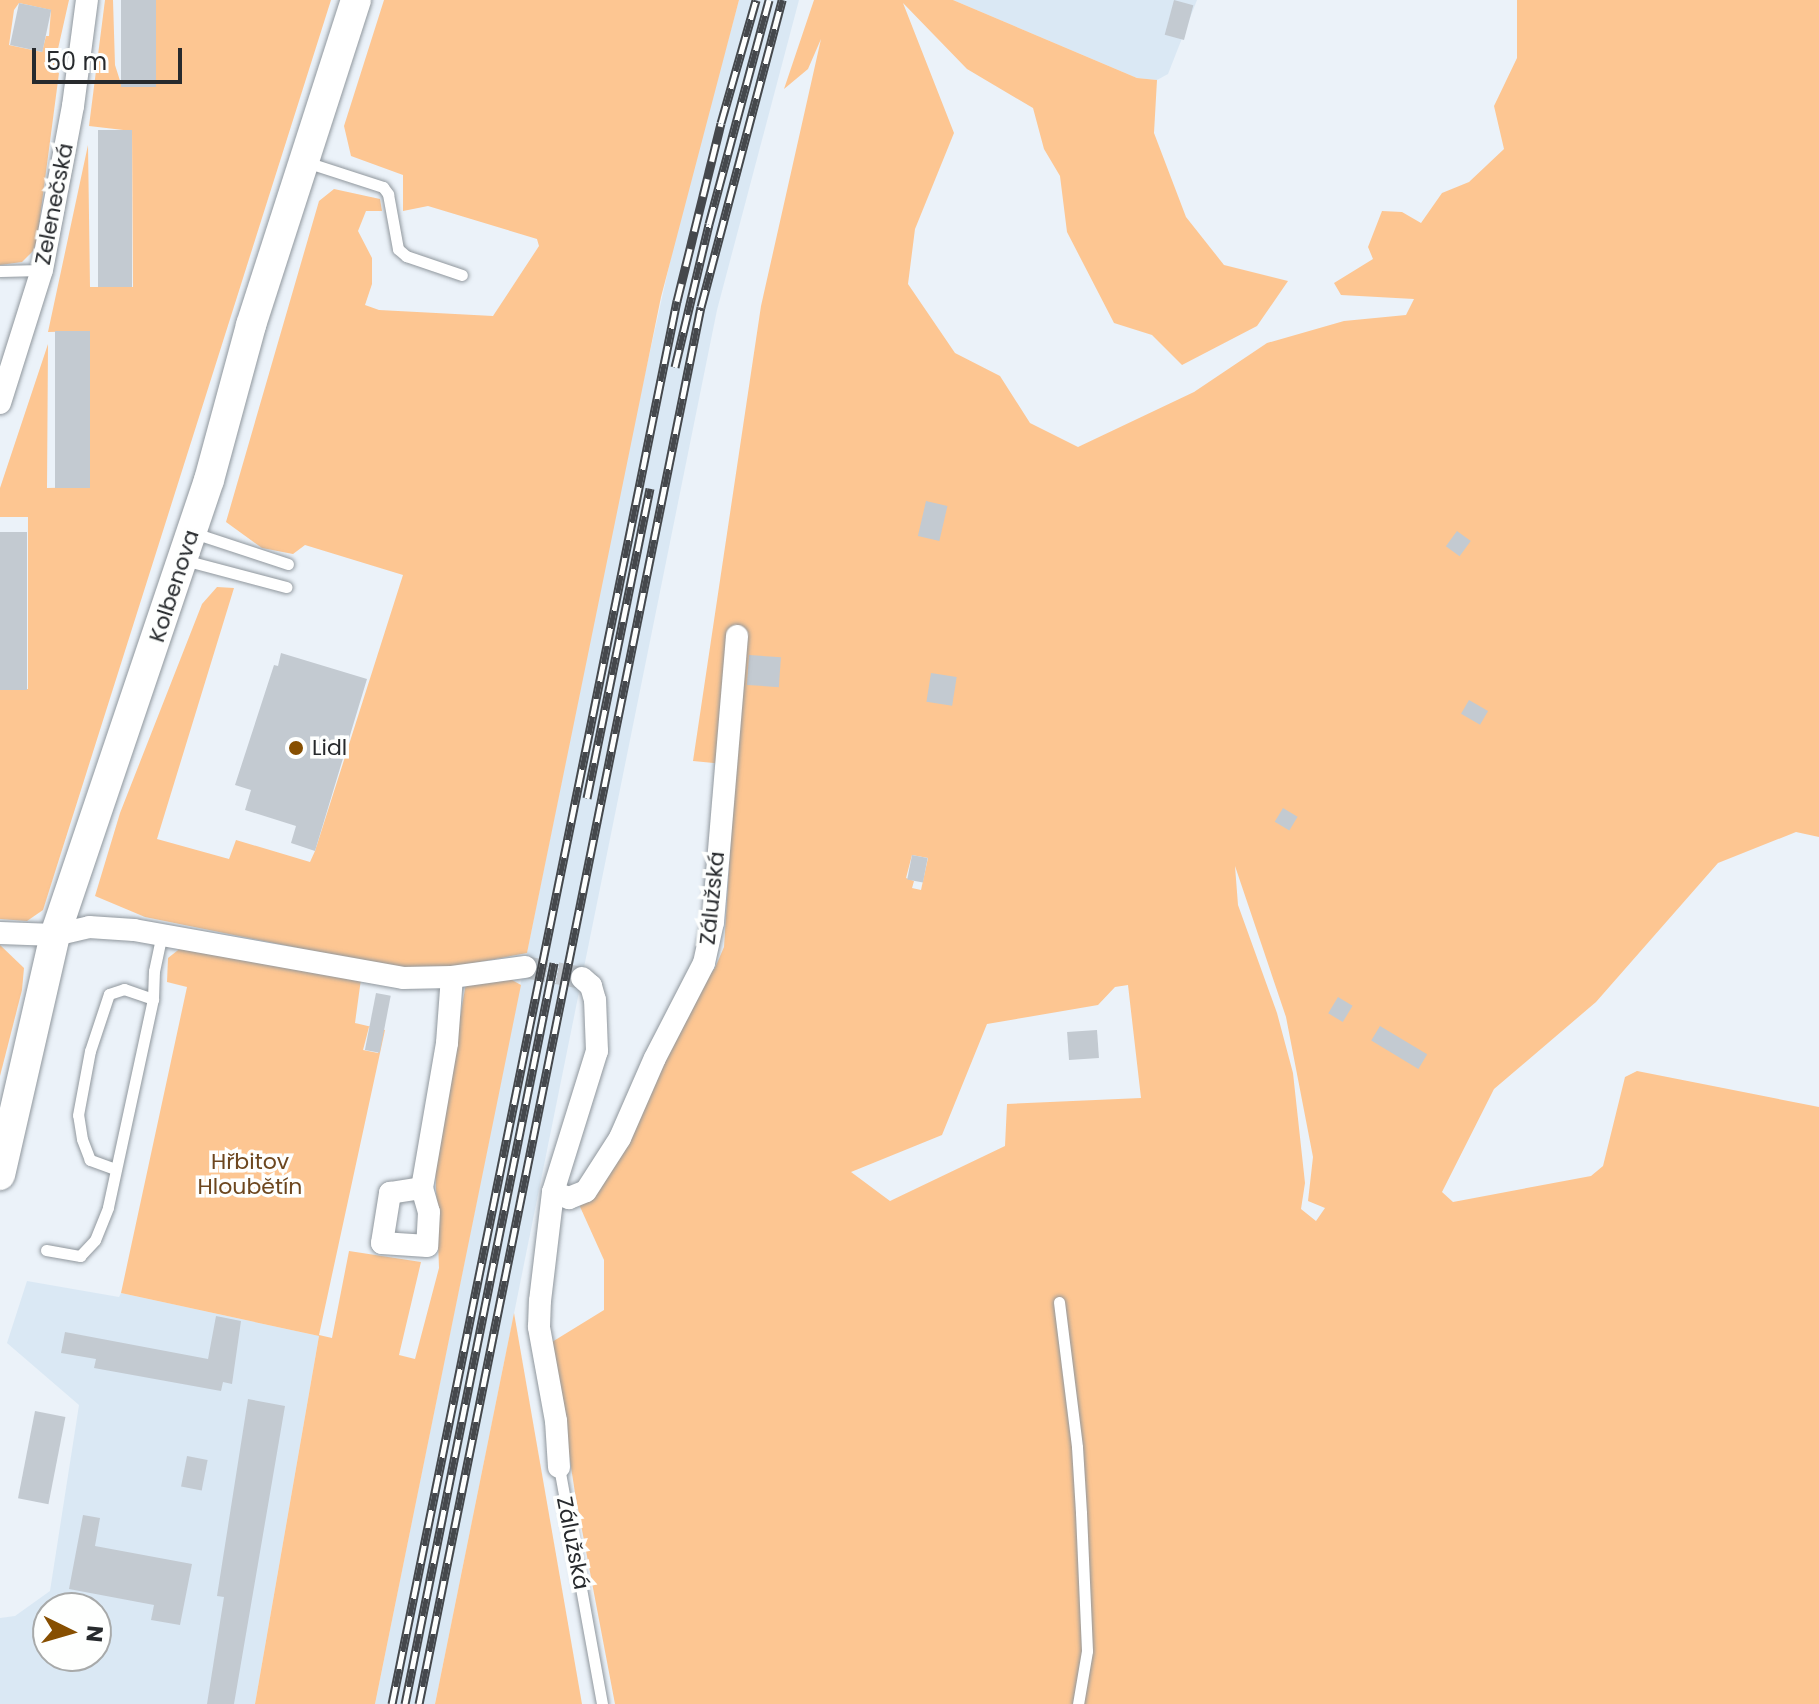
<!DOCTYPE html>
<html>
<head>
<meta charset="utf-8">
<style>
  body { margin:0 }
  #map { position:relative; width:1819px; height:1704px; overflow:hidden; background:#ebf2f9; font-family:Poppins,sans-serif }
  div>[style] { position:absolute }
  .built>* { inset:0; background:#dae8f4 }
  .green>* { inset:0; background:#fdc692 }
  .building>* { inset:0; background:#c3cad1; transform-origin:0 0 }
  .minor-tunnel>* { height:22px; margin-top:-11px; transform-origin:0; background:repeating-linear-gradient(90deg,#c4cad0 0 22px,transparent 0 33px) }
  .roads { filter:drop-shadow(0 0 2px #90979d) drop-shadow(0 0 2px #90979d) }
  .service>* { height:11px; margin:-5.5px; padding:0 5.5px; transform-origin:5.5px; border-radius:5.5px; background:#fff }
  .minor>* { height:22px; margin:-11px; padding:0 11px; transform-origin:11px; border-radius:11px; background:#fff }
  .secondary>* { height:30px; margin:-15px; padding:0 15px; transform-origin:15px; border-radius:15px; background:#fff }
  .rail>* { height:9px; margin-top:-4.5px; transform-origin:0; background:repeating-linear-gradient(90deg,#fefffe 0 18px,#45484c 0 36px); box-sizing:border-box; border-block:2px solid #45484c }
  .dots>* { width:22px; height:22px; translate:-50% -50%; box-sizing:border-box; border:4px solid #fefffe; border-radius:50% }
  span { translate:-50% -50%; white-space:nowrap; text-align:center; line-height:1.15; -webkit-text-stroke:7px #fefffe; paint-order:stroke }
  .street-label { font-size:22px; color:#272a2d }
  .poi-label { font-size:22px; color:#272a2d }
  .left { translate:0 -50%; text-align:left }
  .park-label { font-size:22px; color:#6d471f }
  .north { position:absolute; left:32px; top:1592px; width:80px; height:80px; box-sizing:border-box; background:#fefffe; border:2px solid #a8aaaa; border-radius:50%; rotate:95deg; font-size:22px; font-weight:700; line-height:32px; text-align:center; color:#272a2d }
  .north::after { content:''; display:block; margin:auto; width:28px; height:36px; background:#874f01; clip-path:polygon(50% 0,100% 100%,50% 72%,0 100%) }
  .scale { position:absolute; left:32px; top:48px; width:150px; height:36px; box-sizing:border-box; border:4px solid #272a2d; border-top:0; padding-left:10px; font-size:24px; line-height:28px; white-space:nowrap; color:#272a2d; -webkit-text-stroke:6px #fefffe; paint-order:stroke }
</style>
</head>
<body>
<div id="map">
  <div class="built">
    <div style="clip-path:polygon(739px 0,799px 0,717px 310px,435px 1704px,375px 1704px,634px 423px,680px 217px)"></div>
    <div style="clip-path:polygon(953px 0,1197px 0,1168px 74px,1157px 80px,1137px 78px)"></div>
    <div style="clip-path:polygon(evenodd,27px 1281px,119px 1297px,121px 1293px,319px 1336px,255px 1704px,0 1704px,0 1618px,15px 1616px,50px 1591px,79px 1405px,7px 1343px,27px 1281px,48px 1608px,96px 1608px,96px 1656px,48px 1656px,48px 1608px)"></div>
  </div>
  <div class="green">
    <div style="clip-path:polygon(evenodd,0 0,69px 0,53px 71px,59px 73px,37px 240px,33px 251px,22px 262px,0 265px,0 0,19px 3px,51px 10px,49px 36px,46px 36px,42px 52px,9px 45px,14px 10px,19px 3px)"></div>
    <div style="clip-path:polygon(105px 0,113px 0,115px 65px,122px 87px,156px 86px,156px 0,331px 0,43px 910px,27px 921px,0 919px,0 690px,28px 689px,28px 517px,0 517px,0 488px,48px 344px,47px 488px,90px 487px,90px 331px,48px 332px,88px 145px,90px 287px,133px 287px,132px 131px,89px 126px)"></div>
    <div style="clip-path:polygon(384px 0,739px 0,661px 297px,527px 953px,422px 973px,145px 917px,95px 896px,120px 813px,202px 604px,217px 587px,234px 588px,157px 839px,229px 859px,236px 840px,310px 862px,315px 851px,403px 575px,305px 545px,293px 554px,262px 548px,226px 522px,319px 201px,334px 189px,380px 199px,382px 211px,366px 211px,358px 231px,372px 258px,372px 284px,365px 305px,379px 310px,493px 316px,539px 246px,537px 239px,428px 206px,403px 211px,403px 175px,351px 156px,344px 126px)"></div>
    <div style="clip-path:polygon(evenodd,814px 0,953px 0,1137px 78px,1157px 80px,1154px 133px,1186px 217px,1224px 265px,1288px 281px,1257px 326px,1182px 365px,1152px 335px,1114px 323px,1067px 232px,1060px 176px,1044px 149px,1033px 108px,967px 69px,903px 3px,954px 133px,915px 229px,908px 284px,955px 353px,1000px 376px,1030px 423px,1078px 447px,1194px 392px,1267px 343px,1344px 321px,1406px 315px,1414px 299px,1341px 295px,1334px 283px,1373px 259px,1368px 247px,1382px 211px,1402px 212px,1421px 223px,1442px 193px,1469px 182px,1504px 149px,1494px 106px,1517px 58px,1517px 0,1819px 0,1819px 837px,1796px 832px,1718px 863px,1596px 1002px,1494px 1089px,1442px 1192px,1453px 1202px,1591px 1176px,1603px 1166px,1625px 1077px,1637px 1071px,1819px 1107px,1819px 1704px,615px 1704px,575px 1493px,552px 1342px,604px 1310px,604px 1260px,577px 1200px,698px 990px,715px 968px,724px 947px,731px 837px,724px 764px,693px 761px,761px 306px,821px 39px,808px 69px,784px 89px,814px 0,912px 855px,928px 858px,921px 890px,912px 888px,914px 881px,906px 878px,912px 855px,814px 0,1235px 866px,1286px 1017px,1313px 1157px,1308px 1201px,1325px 1208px,1316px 1221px,1301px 1209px,1305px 1183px,1293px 1073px,1277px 1013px,1238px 905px,1235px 866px,814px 0,1128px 985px,1141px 1098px,1007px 1104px,1005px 1146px,890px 1201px,851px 1172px,942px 1135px,987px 1024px,1098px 1005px,1115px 987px,1128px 985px)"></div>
    <div style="clip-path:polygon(0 945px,24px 968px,22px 990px,0 1076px)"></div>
    <div style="clip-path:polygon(evenodd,182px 947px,361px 979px,355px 1023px,385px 1030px,319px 1335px,332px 1338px,349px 1251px,421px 1262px,399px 1355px,415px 1359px,439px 1268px,435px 1162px,466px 983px,505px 976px,521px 985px,375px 1704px,255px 1704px,319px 1336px,121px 1293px,187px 987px,167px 982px,168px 958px,182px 947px,369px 1027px,383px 1031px,378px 1053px,363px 1050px,369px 1027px)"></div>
    <div style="clip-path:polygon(514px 1313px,582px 1704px,435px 1704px)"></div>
  </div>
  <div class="building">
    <div style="left:121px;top:0;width:35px;height:87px"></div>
    <div style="left:1174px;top:0;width:20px;height:36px;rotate:15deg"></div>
    <div style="left:19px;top:3px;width:33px;height:43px;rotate:12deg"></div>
    <div style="left:98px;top:130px;width:34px;height:157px"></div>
    <div style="left:55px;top:331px;width:35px;height:157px"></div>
    <div style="left:926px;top:501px;width:22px;height:36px;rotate:13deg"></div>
    <div style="left:1457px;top:531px;width:17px;height:19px;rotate:36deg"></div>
    <div style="left:27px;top:532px;width:158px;height:27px;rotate:90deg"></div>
    <div style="clip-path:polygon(281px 653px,367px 679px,315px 851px,291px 843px,296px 826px,245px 810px,251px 790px,235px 785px,274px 665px,278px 666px)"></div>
    <div style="left:749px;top:655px;width:32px;height:30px;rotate:4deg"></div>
    <div style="left:931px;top:673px;width:26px;height:29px;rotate:9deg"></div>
    <div style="left:1469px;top:700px;width:22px;height:16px;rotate:30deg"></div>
    <div style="left:1283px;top:808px;width:17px;height:16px;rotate:31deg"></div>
    <div style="left:912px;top:855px;width:16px;height:25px;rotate:11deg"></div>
    <div style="left:376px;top:993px;width:15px;height:58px;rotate:11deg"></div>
    <div style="left:1338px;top:997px;width:17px;height:19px;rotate:31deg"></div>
    <div style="left:1380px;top:1026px;width:55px;height:17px;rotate:31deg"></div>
    <div style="left:1097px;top:1030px;width:28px;height:30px;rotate:86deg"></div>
    <div style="clip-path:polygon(216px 1316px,241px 1321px,232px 1384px,223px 1382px,221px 1391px,94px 1368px,96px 1359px,61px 1353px,65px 1332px,208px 1359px)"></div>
    <div style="clip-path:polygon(248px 1399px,285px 1406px,234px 1704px,207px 1704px,224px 1597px,217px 1596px)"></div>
    <div style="left:35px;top:1411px;width:31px;height:89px;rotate:11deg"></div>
    <div style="left:187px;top:1456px;width:21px;height:31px;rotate:11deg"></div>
    <div style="clip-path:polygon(83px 1515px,100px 1518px,95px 1546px,192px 1564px,180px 1625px,151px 1620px,154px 1605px,69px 1589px)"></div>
  </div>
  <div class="minor-tunnel">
    <div style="left:525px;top:967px;width:58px;rotate:10.9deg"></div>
  </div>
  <div class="roads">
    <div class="service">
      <div style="left:306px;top:162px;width:81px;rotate:18deg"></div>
      <div style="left:383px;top:187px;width:9px;rotate:54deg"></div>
      <div style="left:388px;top:194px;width:56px;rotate:79.7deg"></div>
      <div style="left:398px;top:249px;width:11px;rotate:41deg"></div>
      <div style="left:406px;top:256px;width:59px;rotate:18.7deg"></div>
      <div style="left:0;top:271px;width:42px;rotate:-1.4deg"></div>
      <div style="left:194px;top:533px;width:99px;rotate:18.3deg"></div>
      <div style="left:184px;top:560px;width:106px;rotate:14.8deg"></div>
      <div style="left:115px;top:1169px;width:27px;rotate:-160deg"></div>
      <div style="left:90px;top:1160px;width:22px;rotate:-111deg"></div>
      <div style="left:82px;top:1139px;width:24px;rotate:-99deg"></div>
      <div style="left:78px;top:1115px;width:65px;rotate:-79.4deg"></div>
      <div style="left:90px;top:1051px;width:60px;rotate:-71.6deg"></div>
      <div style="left:109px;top:994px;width:16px;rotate:-18deg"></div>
      <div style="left:124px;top:989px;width:31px;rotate:19deg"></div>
      <div style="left:46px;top:1250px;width:35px;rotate:10deg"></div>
      <div style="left:80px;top:1256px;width:22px;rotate:-47deg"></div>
      <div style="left:95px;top:1240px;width:35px;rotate:-68deg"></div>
      <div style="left:108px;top:1207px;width:213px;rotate:-77.8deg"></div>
      <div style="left:153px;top:999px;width:28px;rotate:-88deg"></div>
      <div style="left:154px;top:971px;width:38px;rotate:-78deg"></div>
      <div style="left:1059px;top:1302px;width:146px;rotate:82.9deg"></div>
      <div style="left:1077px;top:1447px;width:66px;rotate:86.5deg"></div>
      <div style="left:1081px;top:1513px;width:138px;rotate:87.5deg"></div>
      <div style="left:1087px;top:1651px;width:54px;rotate:99.6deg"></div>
      <div style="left:559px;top:1467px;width:241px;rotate:79.7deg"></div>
    </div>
    <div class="minor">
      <div style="left:0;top:403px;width:139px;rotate:-72.5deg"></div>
      <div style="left:42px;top:270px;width:167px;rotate:-79.3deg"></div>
      <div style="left:73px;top:106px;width:107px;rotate:-82.5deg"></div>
      <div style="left:0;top:933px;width:55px;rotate:2.1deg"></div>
      <div style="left:55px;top:935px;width:35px;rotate:-13deg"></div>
      <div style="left:89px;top:927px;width:45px;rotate:3.8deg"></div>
      <div style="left:134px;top:930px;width:273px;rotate:10.1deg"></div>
      <div style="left:403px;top:978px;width:49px;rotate:-1.2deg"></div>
      <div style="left:452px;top:977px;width:74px;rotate:-7.8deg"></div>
      <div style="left:422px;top:1188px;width:25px;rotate:74deg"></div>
      <div style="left:429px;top:1212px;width:34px;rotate:93deg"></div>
      <div style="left:427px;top:1246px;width:45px;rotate:-176.2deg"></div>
      <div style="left:382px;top:1243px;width:51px;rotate:-80.9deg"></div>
      <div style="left:390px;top:1193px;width:32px;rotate:-9deg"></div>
      <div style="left:422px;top:1188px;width:147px;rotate:-80.2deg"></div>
      <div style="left:447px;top:1043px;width:66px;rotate:-85.7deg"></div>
      <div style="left:553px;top:1192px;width:17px;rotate:21deg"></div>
      <div style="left:569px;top:1198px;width:18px;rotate:-22deg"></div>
      <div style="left:586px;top:1191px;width:63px;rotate:-57.3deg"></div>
      <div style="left:620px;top:1138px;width:87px;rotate:-66.4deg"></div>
      <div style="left:655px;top:1058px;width:107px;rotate:-62.7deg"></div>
      <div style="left:704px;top:963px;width:42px;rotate:-77.6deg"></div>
      <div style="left:713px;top:922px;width:287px;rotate:-85.2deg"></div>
      <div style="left:559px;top:1467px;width:46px;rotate:-93.7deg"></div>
      <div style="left:556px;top:1421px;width:96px;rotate:-100.3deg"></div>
      <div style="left:539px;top:1327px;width:26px;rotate:-88deg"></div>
      <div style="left:540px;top:1301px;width:110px;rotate:-83.2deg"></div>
      <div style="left:553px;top:1192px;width:148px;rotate:-72.7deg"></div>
      <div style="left:597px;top:1051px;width:51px;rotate:-92.2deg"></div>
      <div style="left:595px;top:1000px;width:15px;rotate:-106deg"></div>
      <div style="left:591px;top:986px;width:12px;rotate:-138deg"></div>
    </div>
    <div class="secondary">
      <div style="left:0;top:1175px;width:246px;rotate:-77.1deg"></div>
      <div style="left:55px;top:935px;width:480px;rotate:-71.3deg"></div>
      <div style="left:209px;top:480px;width:161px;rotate:-74.8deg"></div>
      <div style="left:251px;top:325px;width:342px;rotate:-72.1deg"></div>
    </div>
  </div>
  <div class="rail">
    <div style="left:675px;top:367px;width:147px;rotate:-76.6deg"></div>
    <div style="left:709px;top:224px;width:232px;rotate:-75deg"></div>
    <div style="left:587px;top:798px;width:316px;rotate:-78.5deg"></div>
    <div style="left:392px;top:1704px;width:1432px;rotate:-78.52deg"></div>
    <div style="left:677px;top:301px;width:183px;rotate:-76.1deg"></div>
    <div style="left:721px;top:123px;width:128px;rotate:-74.1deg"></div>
    <div style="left:405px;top:1704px;width:756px;rotate:-78.63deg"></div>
    <div style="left:419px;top:1704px;width:1425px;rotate:-78.59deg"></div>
    <div style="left:701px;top:307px;width:318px;rotate:-75.2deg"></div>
  </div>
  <div class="dots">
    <div style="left:296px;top:748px;background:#874f01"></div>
  </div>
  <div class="street-label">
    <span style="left:54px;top:204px;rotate:-79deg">Zelenečská</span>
    <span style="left:174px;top:586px;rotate:-72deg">Kolbenova</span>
    <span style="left:712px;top:898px;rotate:-84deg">Zálužská</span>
    <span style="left:573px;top:1543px;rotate:79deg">Zálužská</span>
  </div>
  <div class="poi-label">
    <span class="left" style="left:312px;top:748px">Lidl</span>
  </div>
  <div class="park-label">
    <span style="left:250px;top:1174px">Hřbitov<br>Hloubětín</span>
  </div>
  <div class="north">N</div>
  <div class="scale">50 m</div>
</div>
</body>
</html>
